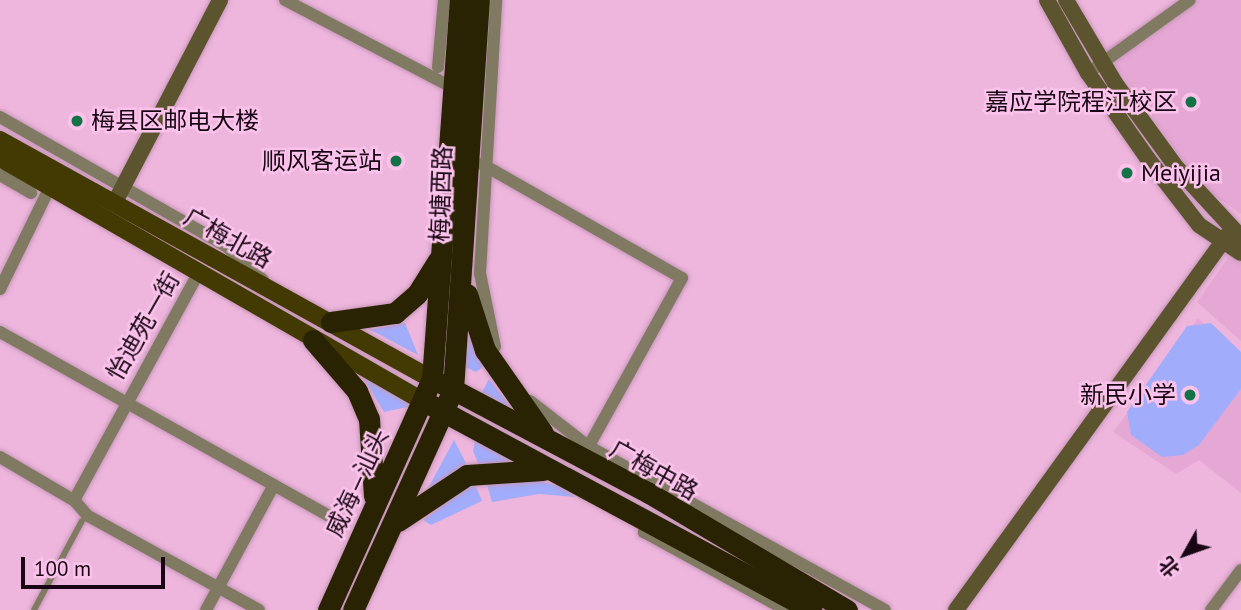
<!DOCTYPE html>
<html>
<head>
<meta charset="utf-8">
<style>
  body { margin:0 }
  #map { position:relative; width:1241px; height:610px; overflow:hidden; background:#eeb6dd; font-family:"PT Sans","Noto Sans SC",sans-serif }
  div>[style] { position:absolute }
  .built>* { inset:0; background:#e5a8d4 }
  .green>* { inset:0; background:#a1acfb }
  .roads { filter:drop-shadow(0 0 2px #c796b9) drop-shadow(0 0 2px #c796b9) }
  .lane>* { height:6px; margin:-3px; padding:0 3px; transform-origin:3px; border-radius:3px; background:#7f7a61 }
  .street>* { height:12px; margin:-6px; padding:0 6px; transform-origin:6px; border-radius:6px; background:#7f7a61 }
  .secondary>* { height:16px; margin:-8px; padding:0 8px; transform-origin:8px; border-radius:8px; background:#5c542f }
  .primary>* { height:18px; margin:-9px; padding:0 9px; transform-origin:9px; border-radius:9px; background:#433903 }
  .highway>* { height:21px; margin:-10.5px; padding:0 10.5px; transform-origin:10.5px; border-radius:10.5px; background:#2a2303 }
  .dots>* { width:19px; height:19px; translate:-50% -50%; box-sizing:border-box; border:4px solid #fbc3eb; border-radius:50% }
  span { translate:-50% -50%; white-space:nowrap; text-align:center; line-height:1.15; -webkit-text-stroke:5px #fbc3eb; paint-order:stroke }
  .poi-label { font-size:24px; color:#180614 }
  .right { translate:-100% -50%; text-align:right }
  .left { translate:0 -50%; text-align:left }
  .street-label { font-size:24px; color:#180614 }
  .north { position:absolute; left:1150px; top:519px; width:70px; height:70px; -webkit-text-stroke:5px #fbc3eb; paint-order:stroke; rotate:230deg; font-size:19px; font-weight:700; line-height:28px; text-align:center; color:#180614 }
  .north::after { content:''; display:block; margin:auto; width:24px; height:32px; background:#180614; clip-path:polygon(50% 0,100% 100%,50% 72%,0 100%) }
  .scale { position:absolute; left:21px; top:557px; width:144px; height:32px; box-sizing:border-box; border:4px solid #180614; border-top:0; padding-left:9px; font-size:21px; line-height:24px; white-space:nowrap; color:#180614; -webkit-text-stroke:5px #fbc3eb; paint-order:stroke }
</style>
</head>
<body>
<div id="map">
  <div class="built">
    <div style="clip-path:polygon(1190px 0,1241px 0,1241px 214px,1200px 185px,1105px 49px)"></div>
    <div style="clip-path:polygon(1241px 239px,1241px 341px,1197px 302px)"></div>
    <div style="clip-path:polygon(1198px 318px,1241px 359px,1241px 493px,1199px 460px,1176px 474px,1113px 432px)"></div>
  </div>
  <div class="green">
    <div style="clip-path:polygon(405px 323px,418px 355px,365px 327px,373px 329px)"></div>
    <div style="clip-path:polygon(1211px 323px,1241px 352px,1241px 389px,1199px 445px,1183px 455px,1162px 457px,1131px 435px,1127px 412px,1187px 326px)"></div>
    <div style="clip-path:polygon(466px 324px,483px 367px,476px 372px,465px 367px)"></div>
    <div style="clip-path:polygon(357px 367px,410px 397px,407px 407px,384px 412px)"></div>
    <div style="clip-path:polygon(489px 379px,521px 420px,480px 396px)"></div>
    <div style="clip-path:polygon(476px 435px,531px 465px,480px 468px,473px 451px)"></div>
    <div style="clip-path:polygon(454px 440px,470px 471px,425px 494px)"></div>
    <div style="clip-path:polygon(532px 480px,560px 486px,575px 497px,539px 494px,492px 502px,486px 481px)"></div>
    <div style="clip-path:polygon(474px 482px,482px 501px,431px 525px,423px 520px)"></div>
  </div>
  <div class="roads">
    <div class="lane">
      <div style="left:34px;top:610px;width:101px;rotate:-61.7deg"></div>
    </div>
    <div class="street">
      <div style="left:285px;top:0;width:190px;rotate:27.6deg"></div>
      <div style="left:438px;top:67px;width:67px;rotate:-84.9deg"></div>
      <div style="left:1088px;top:73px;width:125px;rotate:-35.6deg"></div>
      <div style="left:0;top:117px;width:260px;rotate:29.7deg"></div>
      <div style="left:226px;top:246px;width:50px;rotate:42.6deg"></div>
      <div style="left:482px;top:164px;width:230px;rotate:29.7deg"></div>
      <div style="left:682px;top:278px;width:200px;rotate:119deg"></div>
      <div style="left:0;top:175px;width:36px;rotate:30deg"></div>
      <div style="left:199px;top:272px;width:260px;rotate:118.7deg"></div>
      <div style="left:74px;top:500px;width:21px;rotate:49deg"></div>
      <div style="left:88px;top:516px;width:195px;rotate:28.8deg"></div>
      <div style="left:0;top:289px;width:114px;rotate:-63.9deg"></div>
      <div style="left:0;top:332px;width:392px;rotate:29.2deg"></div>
      <div style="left:495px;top:347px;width:76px;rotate:-101.5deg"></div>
      <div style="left:480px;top:273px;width:273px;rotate:-86.6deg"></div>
      <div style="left:530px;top:401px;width:73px;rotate:37.8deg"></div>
      <div style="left:588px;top:446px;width:339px;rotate:28.9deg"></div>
      <div style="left:0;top:457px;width:87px;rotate:30.4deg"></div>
      <div style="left:647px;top:524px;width:9px;rotate:111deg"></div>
      <div style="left:644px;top:532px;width:162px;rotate:28.8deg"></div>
      <div style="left:206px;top:610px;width:142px;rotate:-61.5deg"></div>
      <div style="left:1211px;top:610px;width:50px;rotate:-53.1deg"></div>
    </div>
    <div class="secondary">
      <div style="left:1047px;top:0;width:84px;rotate:60.7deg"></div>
      <div style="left:1088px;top:73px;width:105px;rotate:55.1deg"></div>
      <div style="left:1148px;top:159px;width:83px;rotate:52.3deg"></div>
      <div style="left:1199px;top:225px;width:50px;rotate:33.7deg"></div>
      <div style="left:1066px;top:0;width:96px;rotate:59.4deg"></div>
      <div style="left:1115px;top:83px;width:105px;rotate:53.9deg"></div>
      <div style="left:1177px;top:168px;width:94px;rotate:47.2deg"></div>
      <div style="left:115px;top:202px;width:228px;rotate:-62.5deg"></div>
      <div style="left:956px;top:610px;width:468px;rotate:-54.1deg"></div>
    </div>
    <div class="primary">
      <div style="left:0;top:140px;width:494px;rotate:29deg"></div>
      <div style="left:0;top:158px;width:490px;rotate:29.9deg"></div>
    </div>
    <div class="highway">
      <div style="left:467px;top:294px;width:59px;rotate:72.2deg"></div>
      <div style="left:485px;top:350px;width:101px;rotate:55.1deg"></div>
      <div style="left:331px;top:322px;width:65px;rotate:-8deg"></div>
      <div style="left:395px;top:313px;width:29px;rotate:-41deg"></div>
      <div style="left:417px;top:294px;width:40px;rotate:-58deg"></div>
      <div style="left:313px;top:340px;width:67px;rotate:49.2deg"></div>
      <div style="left:357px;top:391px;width:30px;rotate:67deg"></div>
      <div style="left:369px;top:419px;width:77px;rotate:86.3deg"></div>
      <div style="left:443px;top:384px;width:233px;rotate:27.9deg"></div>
      <div style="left:649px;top:493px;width:230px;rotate:30.6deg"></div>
      <div style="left:431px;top:405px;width:432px;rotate:28.3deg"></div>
      <div style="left:398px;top:521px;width:83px;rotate:-33.7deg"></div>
      <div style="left:467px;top:475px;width:76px;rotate:-3.8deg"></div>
      <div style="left:328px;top:610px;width:253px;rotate:-65.8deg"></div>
      <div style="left:432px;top:379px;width:380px;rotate:-85.8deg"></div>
      <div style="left:353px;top:610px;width:242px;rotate:-65.6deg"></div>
      <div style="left:453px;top:390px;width:391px;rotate:-86.2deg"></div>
    </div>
  </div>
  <div class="dots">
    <div style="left:1191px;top:102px;background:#147247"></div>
    <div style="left:77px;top:121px;background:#147247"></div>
    <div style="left:396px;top:161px;background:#147247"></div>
    <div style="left:1127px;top:173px;background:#147247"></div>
    <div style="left:1190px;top:395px;background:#147247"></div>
  </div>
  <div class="poi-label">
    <span class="right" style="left:1177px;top:102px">嘉应学院程江校区</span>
    <span class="left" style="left:91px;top:121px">梅县区邮电大楼</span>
    <span class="right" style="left:382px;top:161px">顺风客运站</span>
    <span class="left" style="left:1141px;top:173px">Meiyijia</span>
    <span class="right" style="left:1176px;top:395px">新民小学</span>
  </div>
  <div class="street-label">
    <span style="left:441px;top:194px;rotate:-88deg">梅塘西路</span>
    <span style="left:228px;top:238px;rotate:29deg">广梅北路</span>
    <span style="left:143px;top:326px;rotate:-60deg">怡迪苑一街</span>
    <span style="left:654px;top:470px;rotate:29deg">广梅中路</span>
    <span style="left:357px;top:483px;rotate:-65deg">威海—汕头</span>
  </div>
  <div class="north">北</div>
  <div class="scale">100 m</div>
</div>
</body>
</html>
